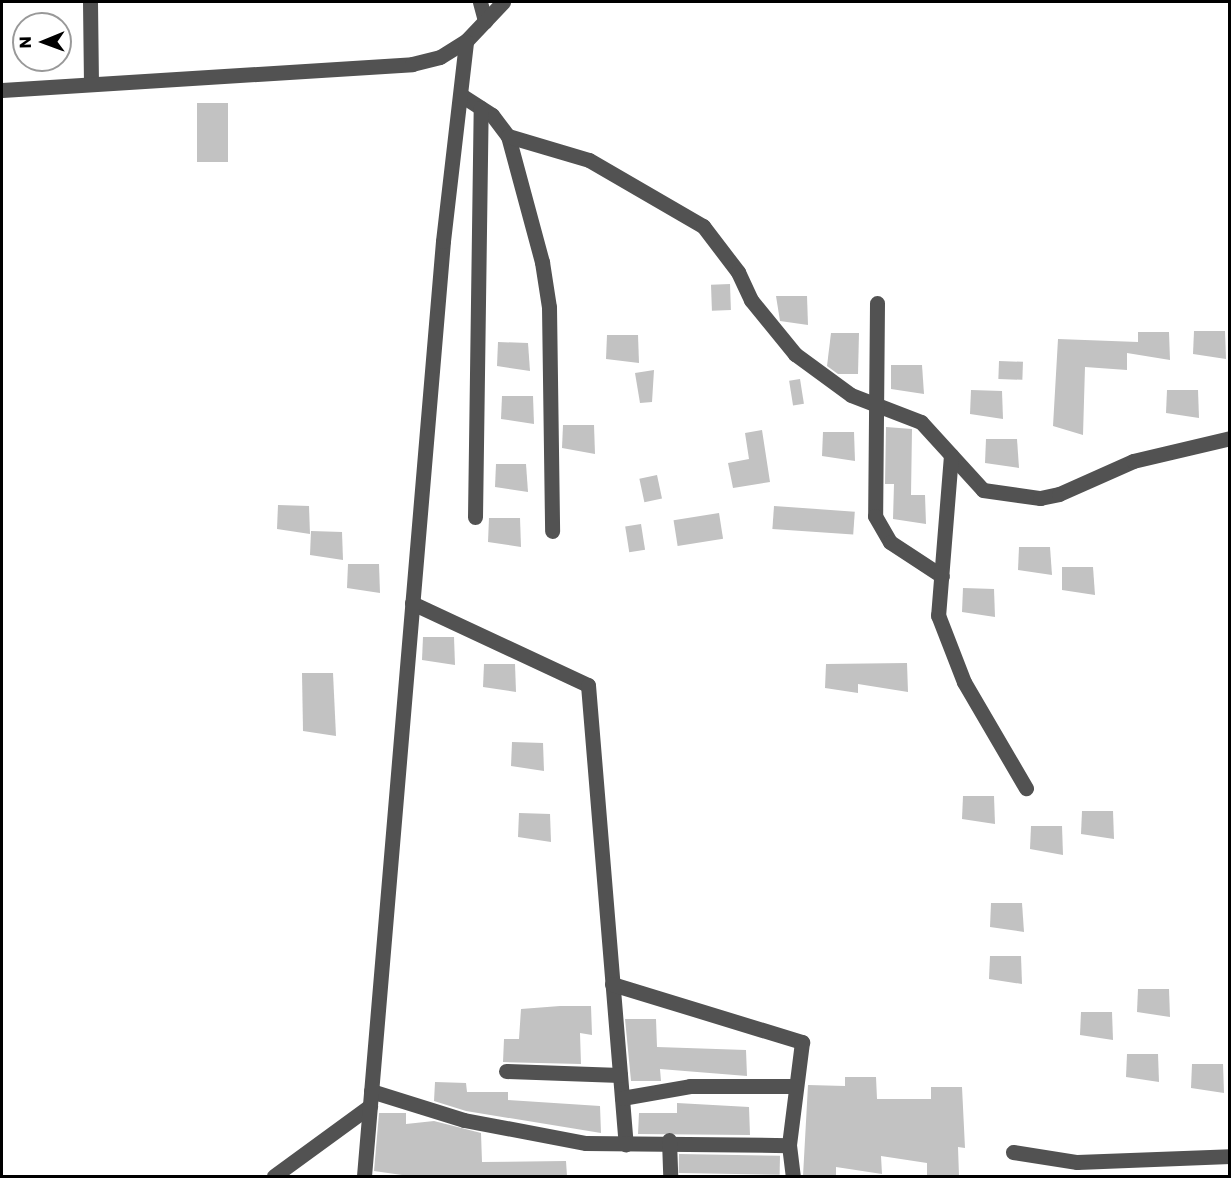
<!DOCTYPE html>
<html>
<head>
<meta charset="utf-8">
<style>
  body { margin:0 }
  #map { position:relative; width:1231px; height:1178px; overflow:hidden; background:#fff; font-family:Poppins,sans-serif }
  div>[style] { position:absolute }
  .building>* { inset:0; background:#c2c2c2; transform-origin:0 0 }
  .minor>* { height:15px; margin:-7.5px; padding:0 7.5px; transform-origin:7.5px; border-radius:7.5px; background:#525252 }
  span { translate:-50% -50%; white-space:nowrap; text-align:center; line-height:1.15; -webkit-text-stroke:4.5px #fff; paint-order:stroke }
  .frame { position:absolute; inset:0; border:3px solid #000; pointer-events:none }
  .north { position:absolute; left:12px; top:12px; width:60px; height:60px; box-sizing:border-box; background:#fff; border:2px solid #999; border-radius:50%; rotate:269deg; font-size:16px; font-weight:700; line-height:24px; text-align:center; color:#000 }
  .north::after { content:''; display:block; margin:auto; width:21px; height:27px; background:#000; clip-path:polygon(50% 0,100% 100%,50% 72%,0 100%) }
</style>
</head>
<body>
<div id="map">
  <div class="building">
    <div style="left:197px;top:103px;width:31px;height:59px"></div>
    <div style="left:730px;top:284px;width:26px;height:19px;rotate:88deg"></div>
    <div style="clip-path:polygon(776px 296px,807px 296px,808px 325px,780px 321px)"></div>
    <div style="clip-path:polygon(1194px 331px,1225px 331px,1226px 359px,1193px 354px)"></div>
    <div style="clip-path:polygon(1138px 332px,1169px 332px,1170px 360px,1127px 353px,1127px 370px,1085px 367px,1083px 435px,1053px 426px,1058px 339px,1138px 342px)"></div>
    <div style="clip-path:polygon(831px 333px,859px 333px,858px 374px,838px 374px,827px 366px)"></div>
    <div style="clip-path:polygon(607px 335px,638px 335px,639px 363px,606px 359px)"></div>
    <div style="clip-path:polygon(498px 342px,528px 343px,530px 371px,497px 366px)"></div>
    <div style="left:999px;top:361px;width:24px;height:18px;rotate:2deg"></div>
    <div style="clip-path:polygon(891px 365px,922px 365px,924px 394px,891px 389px)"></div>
    <div style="clip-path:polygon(654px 370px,652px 402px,640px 403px,635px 373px)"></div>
    <div style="left:800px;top:379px;width:25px;height:11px;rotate:81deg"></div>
    <div style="clip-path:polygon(971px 390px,1002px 391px,1003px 419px,970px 414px)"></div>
    <div style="clip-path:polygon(1167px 390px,1198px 390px,1199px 418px,1166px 413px)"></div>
    <div style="clip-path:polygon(502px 396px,533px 396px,534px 424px,501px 419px)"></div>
    <div style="clip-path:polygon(563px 425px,594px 425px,595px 454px,562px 448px)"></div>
    <div style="clip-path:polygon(886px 427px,912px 429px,911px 495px,925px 495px,926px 524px,893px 519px,894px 484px,885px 484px)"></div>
    <div style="clip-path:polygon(762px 430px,770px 482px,733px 488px,728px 463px,749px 459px,745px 433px)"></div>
    <div style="clip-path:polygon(823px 432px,854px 432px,855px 461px,822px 456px)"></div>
    <div style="clip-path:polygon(986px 439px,1017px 439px,1019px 468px,985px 463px)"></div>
    <div style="clip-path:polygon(496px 464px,526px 464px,528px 492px,495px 487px)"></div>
    <div style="left:657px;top:475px;width:24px;height:18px;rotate:78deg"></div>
    <div style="clip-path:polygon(278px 505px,309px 506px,310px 534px,277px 529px)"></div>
    <div style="left:774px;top:506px;width:81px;height:23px;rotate:4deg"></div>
    <div style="left:719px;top:513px;width:26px;height:46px;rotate:81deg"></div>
    <div style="clip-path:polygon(489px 518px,520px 518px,521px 547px,488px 542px)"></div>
    <div style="left:641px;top:524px;width:26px;height:16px;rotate:81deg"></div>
    <div style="clip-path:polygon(311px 531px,342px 532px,343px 560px,310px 555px)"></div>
    <div style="clip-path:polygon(1019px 547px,1050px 547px,1052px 575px,1018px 570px)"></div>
    <div style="clip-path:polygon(348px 564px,379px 564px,380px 593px,347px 588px)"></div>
    <div style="clip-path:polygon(1062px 567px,1093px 567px,1095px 595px,1062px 590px)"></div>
    <div style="clip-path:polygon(963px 588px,994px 589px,995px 617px,962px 612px)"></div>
    <div style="clip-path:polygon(423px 637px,454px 637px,455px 665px,422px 660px)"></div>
    <div style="clip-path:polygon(907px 663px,908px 692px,858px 684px,858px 693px,825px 688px,826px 664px)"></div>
    <div style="clip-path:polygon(484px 664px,515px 664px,516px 692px,483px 687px)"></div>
    <div style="clip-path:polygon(302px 673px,333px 673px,336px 736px,303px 731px)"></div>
    <div style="clip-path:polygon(512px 742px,543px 743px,544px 771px,511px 766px)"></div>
    <div style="clip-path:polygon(963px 796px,994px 796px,995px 824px,962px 819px)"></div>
    <div style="clip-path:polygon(1082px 811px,1113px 811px,1114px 839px,1081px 834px)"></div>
    <div style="clip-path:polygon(519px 813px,550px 814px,551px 842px,518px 837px)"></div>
    <div style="clip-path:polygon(1031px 826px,1062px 826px,1063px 855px,1030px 849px)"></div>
    <div style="clip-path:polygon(991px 903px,1022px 903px,1024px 932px,990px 927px)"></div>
    <div style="clip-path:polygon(990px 956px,1021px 956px,1022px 984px,989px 979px)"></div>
    <div style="clip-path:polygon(1138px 989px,1169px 989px,1170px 1017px,1137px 1012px)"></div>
    <div style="clip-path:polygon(560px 1006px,591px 1006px,592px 1035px,580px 1033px,581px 1064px,503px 1062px,504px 1039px,519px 1039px,521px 1009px)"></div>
    <div style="clip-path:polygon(1081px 1012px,1112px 1012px,1113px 1040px,1080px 1035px)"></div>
    <div style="clip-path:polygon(625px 1019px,656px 1019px,657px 1047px,746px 1050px,747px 1076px,660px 1069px,661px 1081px,631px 1081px)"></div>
    <div style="clip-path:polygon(1127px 1054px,1158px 1054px,1159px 1082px,1126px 1077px)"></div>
    <div style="clip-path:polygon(1192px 1064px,1223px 1064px,1224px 1093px,1191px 1088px)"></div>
    <div style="clip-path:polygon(845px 1077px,876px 1077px,877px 1099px,931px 1099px,931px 1087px,962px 1087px,965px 1148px,958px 1147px,959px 1176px,927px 1176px,927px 1163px,881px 1156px,882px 1174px,836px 1167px,836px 1176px,803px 1176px,808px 1085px,845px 1086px)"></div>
    <div style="clip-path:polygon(435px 1082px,466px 1083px,467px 1092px,508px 1092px,508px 1100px,600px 1106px,601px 1133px,466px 1111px,434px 1101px)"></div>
    <div style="clip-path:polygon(677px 1103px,749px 1107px,750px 1135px,638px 1134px,639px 1113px,677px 1113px)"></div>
    <div style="clip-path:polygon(379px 1113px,406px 1113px,406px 1124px,434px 1121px,481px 1133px,482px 1162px,566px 1161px,567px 1176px,409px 1176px,374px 1171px)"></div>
    <div style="left:679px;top:1154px;width:101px;height:19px;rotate:1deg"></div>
  </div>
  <div class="minor">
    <div style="left:90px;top:2px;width:81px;rotate:89.3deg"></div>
    <div style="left:480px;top:2px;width:20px;rotate:75deg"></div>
    <div style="left:2px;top:90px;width:411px;rotate:-3.6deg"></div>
    <div style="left:412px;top:64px;width:29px;rotate:-14deg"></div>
    <div style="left:440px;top:57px;width:31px;rotate:-32deg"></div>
    <div style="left:466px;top:41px;width:54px;rotate:-46.5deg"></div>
    <div style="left:461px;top:95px;width:37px;rotate:33deg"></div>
    <div style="left:492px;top:115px;width:26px;rotate:53deg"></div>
    <div style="left:508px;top:136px;width:131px;rotate:74.9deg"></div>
    <div style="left:542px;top:262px;width:46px;rotate:81.2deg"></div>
    <div style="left:549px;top:307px;width:224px;rotate:89.2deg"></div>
    <div style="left:508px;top:136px;width:84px;rotate:16.5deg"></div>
    <div style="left:589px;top:160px;width:132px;rotate:30.1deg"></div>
    <div style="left:703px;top:226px;width:58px;rotate:52.7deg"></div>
    <div style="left:738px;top:272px;width:31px;rotate:65deg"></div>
    <div style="left:751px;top:300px;width:70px;rotate:50.8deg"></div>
    <div style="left:795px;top:354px;width:69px;rotate:36.2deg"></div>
    <div style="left:851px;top:395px;width:75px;rotate:21.1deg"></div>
    <div style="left:921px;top:422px;width:92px;rotate:47.6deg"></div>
    <div style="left:983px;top:490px;width:58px;rotate:8deg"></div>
    <div style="left:1040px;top:498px;width:19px;rotate:-12deg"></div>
    <div style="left:1059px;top:494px;width:81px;rotate:-24deg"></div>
    <div style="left:1133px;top:461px;width:100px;rotate:-13.3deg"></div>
    <div style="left:877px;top:303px;width:213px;rotate:90.5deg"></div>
    <div style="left:875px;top:516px;width:30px;rotate:60deg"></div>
    <div style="left:890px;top:542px;width:62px;rotate:33.2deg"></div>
    <div style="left:951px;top:455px;width:161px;rotate:94.6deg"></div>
    <div style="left:938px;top:615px;width:72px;rotate:68.8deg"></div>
    <div style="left:964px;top:682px;width:123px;rotate:59.7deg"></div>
    <div style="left:475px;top:517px;width:409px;rotate:-89.2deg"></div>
    <div style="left:412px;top:603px;width:194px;rotate:25deg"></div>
    <div style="left:588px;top:685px;width:461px;rotate:85.3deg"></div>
    <div style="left:612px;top:984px;width:199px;rotate:17deg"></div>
    <div style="left:802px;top:1042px;width:104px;rotate:97.2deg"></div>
    <div style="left:789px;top:1145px;width:31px;rotate:83deg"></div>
    <div style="left:506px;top:1071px;width:114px;rotate:2deg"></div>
    <div style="left:371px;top:1091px;width:97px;rotate:17.3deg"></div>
    <div style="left:464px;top:1120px;width:124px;rotate:10.7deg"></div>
    <div style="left:586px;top:1143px;width:203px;rotate:0.6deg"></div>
    <div style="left:622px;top:1098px;width:69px;rotate:-10deg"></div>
    <div style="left:690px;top:1086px;width:106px"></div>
    <div style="left:669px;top:1140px;width:36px;rotate:88deg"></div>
    <div style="left:1013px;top:1152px;width:65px;rotate:8.9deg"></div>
    <div style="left:1077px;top:1162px;width:153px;rotate:-2.2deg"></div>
    <div style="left:274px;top:1176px;width:119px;rotate:-36.1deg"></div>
    <div style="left:364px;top:1176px;width:938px;rotate:-85.17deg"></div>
    <div style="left:443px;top:241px;width:201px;rotate:-83.4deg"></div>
  </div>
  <div class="frame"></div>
  <div class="north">N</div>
</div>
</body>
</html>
